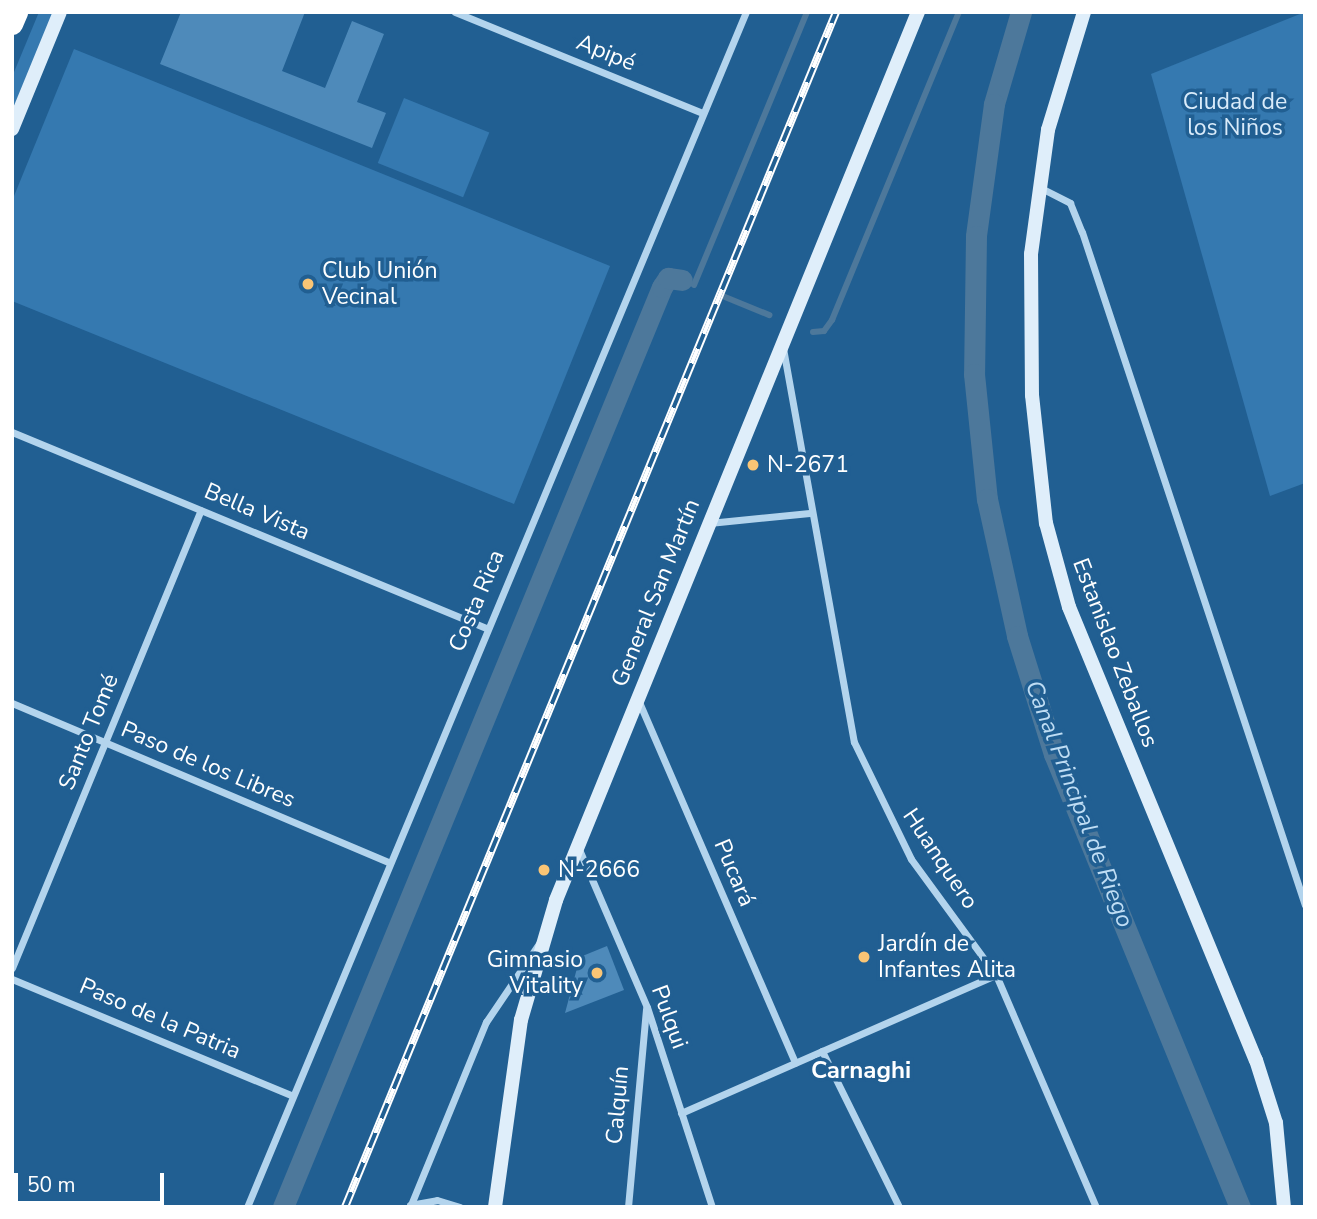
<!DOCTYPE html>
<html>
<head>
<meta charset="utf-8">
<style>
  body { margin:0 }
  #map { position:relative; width:1317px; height:1219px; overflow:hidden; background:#215f92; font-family:"Nunito Sans",sans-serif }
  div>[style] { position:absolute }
  .green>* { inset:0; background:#3579b0; transform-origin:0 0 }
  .stream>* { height:6px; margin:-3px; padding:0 3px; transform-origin:3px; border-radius:3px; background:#4d789b }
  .canal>* { height:21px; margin:-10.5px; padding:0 10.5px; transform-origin:10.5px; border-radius:10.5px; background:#4d789b }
  .building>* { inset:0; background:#4e8aba }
  .street>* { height:7px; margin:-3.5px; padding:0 3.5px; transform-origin:3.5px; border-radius:3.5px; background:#b3d4ed }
  .secondary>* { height:14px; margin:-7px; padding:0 7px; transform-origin:7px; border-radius:7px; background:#dfeefa }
  .highway>* { height:21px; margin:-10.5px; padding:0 10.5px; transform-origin:10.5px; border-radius:10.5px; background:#fff }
  .rail>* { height:8px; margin-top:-4px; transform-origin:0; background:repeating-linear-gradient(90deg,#215f92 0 16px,#fff 0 32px); box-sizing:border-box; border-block:2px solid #fff }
  .dots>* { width:19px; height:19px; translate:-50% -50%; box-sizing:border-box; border:4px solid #215f92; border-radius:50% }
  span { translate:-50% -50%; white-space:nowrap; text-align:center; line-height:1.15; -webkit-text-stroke:7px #215f92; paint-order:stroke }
  .street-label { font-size:23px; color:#fff }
  .park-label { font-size:23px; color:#d9ebfa }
  .poi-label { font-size:23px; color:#fff }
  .left { translate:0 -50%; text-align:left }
  .right { translate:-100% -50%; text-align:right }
  .water-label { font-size:24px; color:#bfddf4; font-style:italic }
  .neighbourhood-label { font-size:24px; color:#fff; font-weight:700 }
  .frame { position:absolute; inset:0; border:14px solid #fff; pointer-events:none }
  .scale { position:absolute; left:14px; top:1173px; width:150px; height:32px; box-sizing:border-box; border:4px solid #fff; border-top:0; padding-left:9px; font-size:21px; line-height:24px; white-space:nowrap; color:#fff; -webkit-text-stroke:5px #215f92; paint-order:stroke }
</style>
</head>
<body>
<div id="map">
  <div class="green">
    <div style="clip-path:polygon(39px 12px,53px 12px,12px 111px,12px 77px)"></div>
    <div style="clip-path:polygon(1305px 12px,1305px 483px,1270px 496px,1151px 74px)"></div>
    <div style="clip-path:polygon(74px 49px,610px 266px,514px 504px,12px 301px,12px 201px)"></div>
    <div style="left:404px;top:98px;width:92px;height:70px;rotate:22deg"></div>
  </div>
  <div class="stream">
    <div style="left:694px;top:285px;width:295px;rotate:-67.5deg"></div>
    <div style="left:725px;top:297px;width:48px;rotate:22.2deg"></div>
    <div style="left:813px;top:332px;width:11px;rotate:-5deg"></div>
    <div style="left:824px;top:331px;width:14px;rotate:-54deg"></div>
    <div style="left:832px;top:320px;width:333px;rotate:-67.6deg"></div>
  </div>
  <div class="canal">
    <div style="left:1021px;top:12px;width:96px;rotate:106.4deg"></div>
    <div style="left:994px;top:104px;width:133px;rotate:97.8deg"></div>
    <div style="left:976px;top:236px;width:138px;rotate:90.8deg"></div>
    <div style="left:974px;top:374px;width:126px;rotate:84.1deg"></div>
    <div style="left:987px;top:499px;width:140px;rotate:77.6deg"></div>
    <div style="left:1017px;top:636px;width:124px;rotate:72.6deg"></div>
    <div style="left:1054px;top:754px;width:490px;rotate:67.7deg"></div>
    <div style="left:283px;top:1207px;width:995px;rotate:-67.61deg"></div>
    <div style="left:662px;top:287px;width:11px;rotate:-56deg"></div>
    <div style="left:668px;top:278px;width:14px;rotate:8deg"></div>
  </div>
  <div class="building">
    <div style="clip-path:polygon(181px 12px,305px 12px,282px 71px,325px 88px,352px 21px,384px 34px,357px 102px,386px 113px,372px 148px,160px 64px)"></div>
    <div style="clip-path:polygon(607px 946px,624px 990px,565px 1013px,580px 957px)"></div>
  </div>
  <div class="street">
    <div style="left:455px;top:12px;width:268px;rotate:22.2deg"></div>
    <div style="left:1039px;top:187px;width:35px;rotate:27deg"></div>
    <div style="left:1070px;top:203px;width:31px;rotate:68deg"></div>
    <div style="left:1082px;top:232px;width:709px;rotate:71.67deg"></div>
    <div style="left:783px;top:348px;width:400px;rotate:79.8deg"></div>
    <div style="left:854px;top:742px;width:130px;rotate:64deg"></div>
    <div style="left:911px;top:859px;width:144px;rotate:53.8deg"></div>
    <div style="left:996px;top:975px;width:253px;rotate:66.7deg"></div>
    <div style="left:12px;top:432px;width:513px;rotate:22.47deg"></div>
    <div style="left:709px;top:523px;width:101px;rotate:-5.7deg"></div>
    <div style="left:639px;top:702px;width:393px;rotate:66.6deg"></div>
    <div style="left:12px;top:703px;width:409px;rotate:22.9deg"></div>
    <div style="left:578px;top:847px;width:174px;rotate:66.7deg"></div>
    <div style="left:647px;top:1007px;width:210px;rotate:72deg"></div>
    <div style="left:12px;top:968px;width:495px;rotate:-67.6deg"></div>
    <div style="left:12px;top:979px;width:304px;rotate:22.6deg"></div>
    <div style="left:822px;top:1051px;width:174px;rotate:63.7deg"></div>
    <div style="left:681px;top:1113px;width:344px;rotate:-23.7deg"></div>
    <div style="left:410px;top:1205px;width:27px;rotate:-10deg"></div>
    <div style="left:437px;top:1200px;width:24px;rotate:17deg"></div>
    <div style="left:247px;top:1207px;width:1295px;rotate:-67.34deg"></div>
    <div style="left:410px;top:1207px;width:200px;rotate:-67.7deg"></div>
    <div style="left:486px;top:1022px;width:97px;rotate:-56deg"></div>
    <div style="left:628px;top:1207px;width:199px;rotate:-84.8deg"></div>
  </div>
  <div class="secondary">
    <div style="left:1084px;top:12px;width:123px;rotate:107deg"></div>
    <div style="left:1048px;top:130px;width:125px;rotate:97.8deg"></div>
    <div style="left:1031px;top:254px;width:141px;rotate:89.6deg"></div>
    <div style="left:1032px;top:395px;width:129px;rotate:83.8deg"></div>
    <div style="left:1046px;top:523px;width:87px;rotate:74.7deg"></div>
    <div style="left:1069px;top:607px;width:490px;rotate:67.6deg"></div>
    <div style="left:1256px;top:1060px;width:66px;rotate:72.4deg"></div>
    <div style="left:1276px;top:1123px;width:84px;rotate:84.6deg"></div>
    <div style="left:12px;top:129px;width:126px;rotate:-67.7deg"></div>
    <div style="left:495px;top:1207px;width:189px;rotate:-82.1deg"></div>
    <div style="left:521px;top:1020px;width:125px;rotate:-73.7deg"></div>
    <div style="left:556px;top:900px;width:959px;rotate:-67.82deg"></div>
  </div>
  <div class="highway">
    <div style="left:12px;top:24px;width:13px;rotate:-67deg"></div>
  </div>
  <div class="rail">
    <div style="left:345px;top:1207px;width:1292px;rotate:-67.66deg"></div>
  </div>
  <div class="dots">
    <div style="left:308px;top:284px;background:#fac575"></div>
    <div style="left:753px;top:465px;background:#fac575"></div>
    <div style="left:544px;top:870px;background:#fac575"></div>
    <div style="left:864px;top:957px;background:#fac575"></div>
    <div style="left:597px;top:973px;background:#fac575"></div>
  </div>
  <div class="street-label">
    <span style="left:606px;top:53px;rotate:22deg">Apipé</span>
    <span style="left:257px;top:512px;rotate:23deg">Bella Vista</span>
    <span style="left:656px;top:593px;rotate:-68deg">General San Martín</span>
    <span style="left:477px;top:601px;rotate:-67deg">Costa Rica</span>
    <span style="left:1115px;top:653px;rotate:69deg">Estanislao Zeballos</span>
    <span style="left:89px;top:732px;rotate:-68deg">Santo Tomé</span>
    <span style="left:208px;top:765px;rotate:23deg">Paso de los Libres</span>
    <span style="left:940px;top:859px;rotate:56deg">Huanquero</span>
    <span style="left:734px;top:873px;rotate:67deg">Pucará</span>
    <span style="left:669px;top:1017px;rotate:70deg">Pulqui</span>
    <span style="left:160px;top:1019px;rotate:23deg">Paso de la Patria</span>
    <span style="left:618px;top:1105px;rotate:-85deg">Calquín</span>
  </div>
  <div class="park-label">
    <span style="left:1235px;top:115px">Ciudad de<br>los Niños</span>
  </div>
  <div class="poi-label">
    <span class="left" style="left:322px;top:284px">Club Unión<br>Vecinal</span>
    <span class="left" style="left:767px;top:465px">N-2671</span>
    <span class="left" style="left:558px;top:870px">N-2666</span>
    <span class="left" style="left:878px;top:957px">Jardín de<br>Infantes Alita</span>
    <span class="right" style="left:583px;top:973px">Gimnasio<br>Vitality</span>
  </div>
  <div class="water-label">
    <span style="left:1079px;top:804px;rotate:69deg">Canal Principal de Riego</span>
  </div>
  <div class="neighbourhood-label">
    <span style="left:861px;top:1071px">Carnaghi</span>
  </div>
  <div class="frame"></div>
  <div class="scale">50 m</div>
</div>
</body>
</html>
